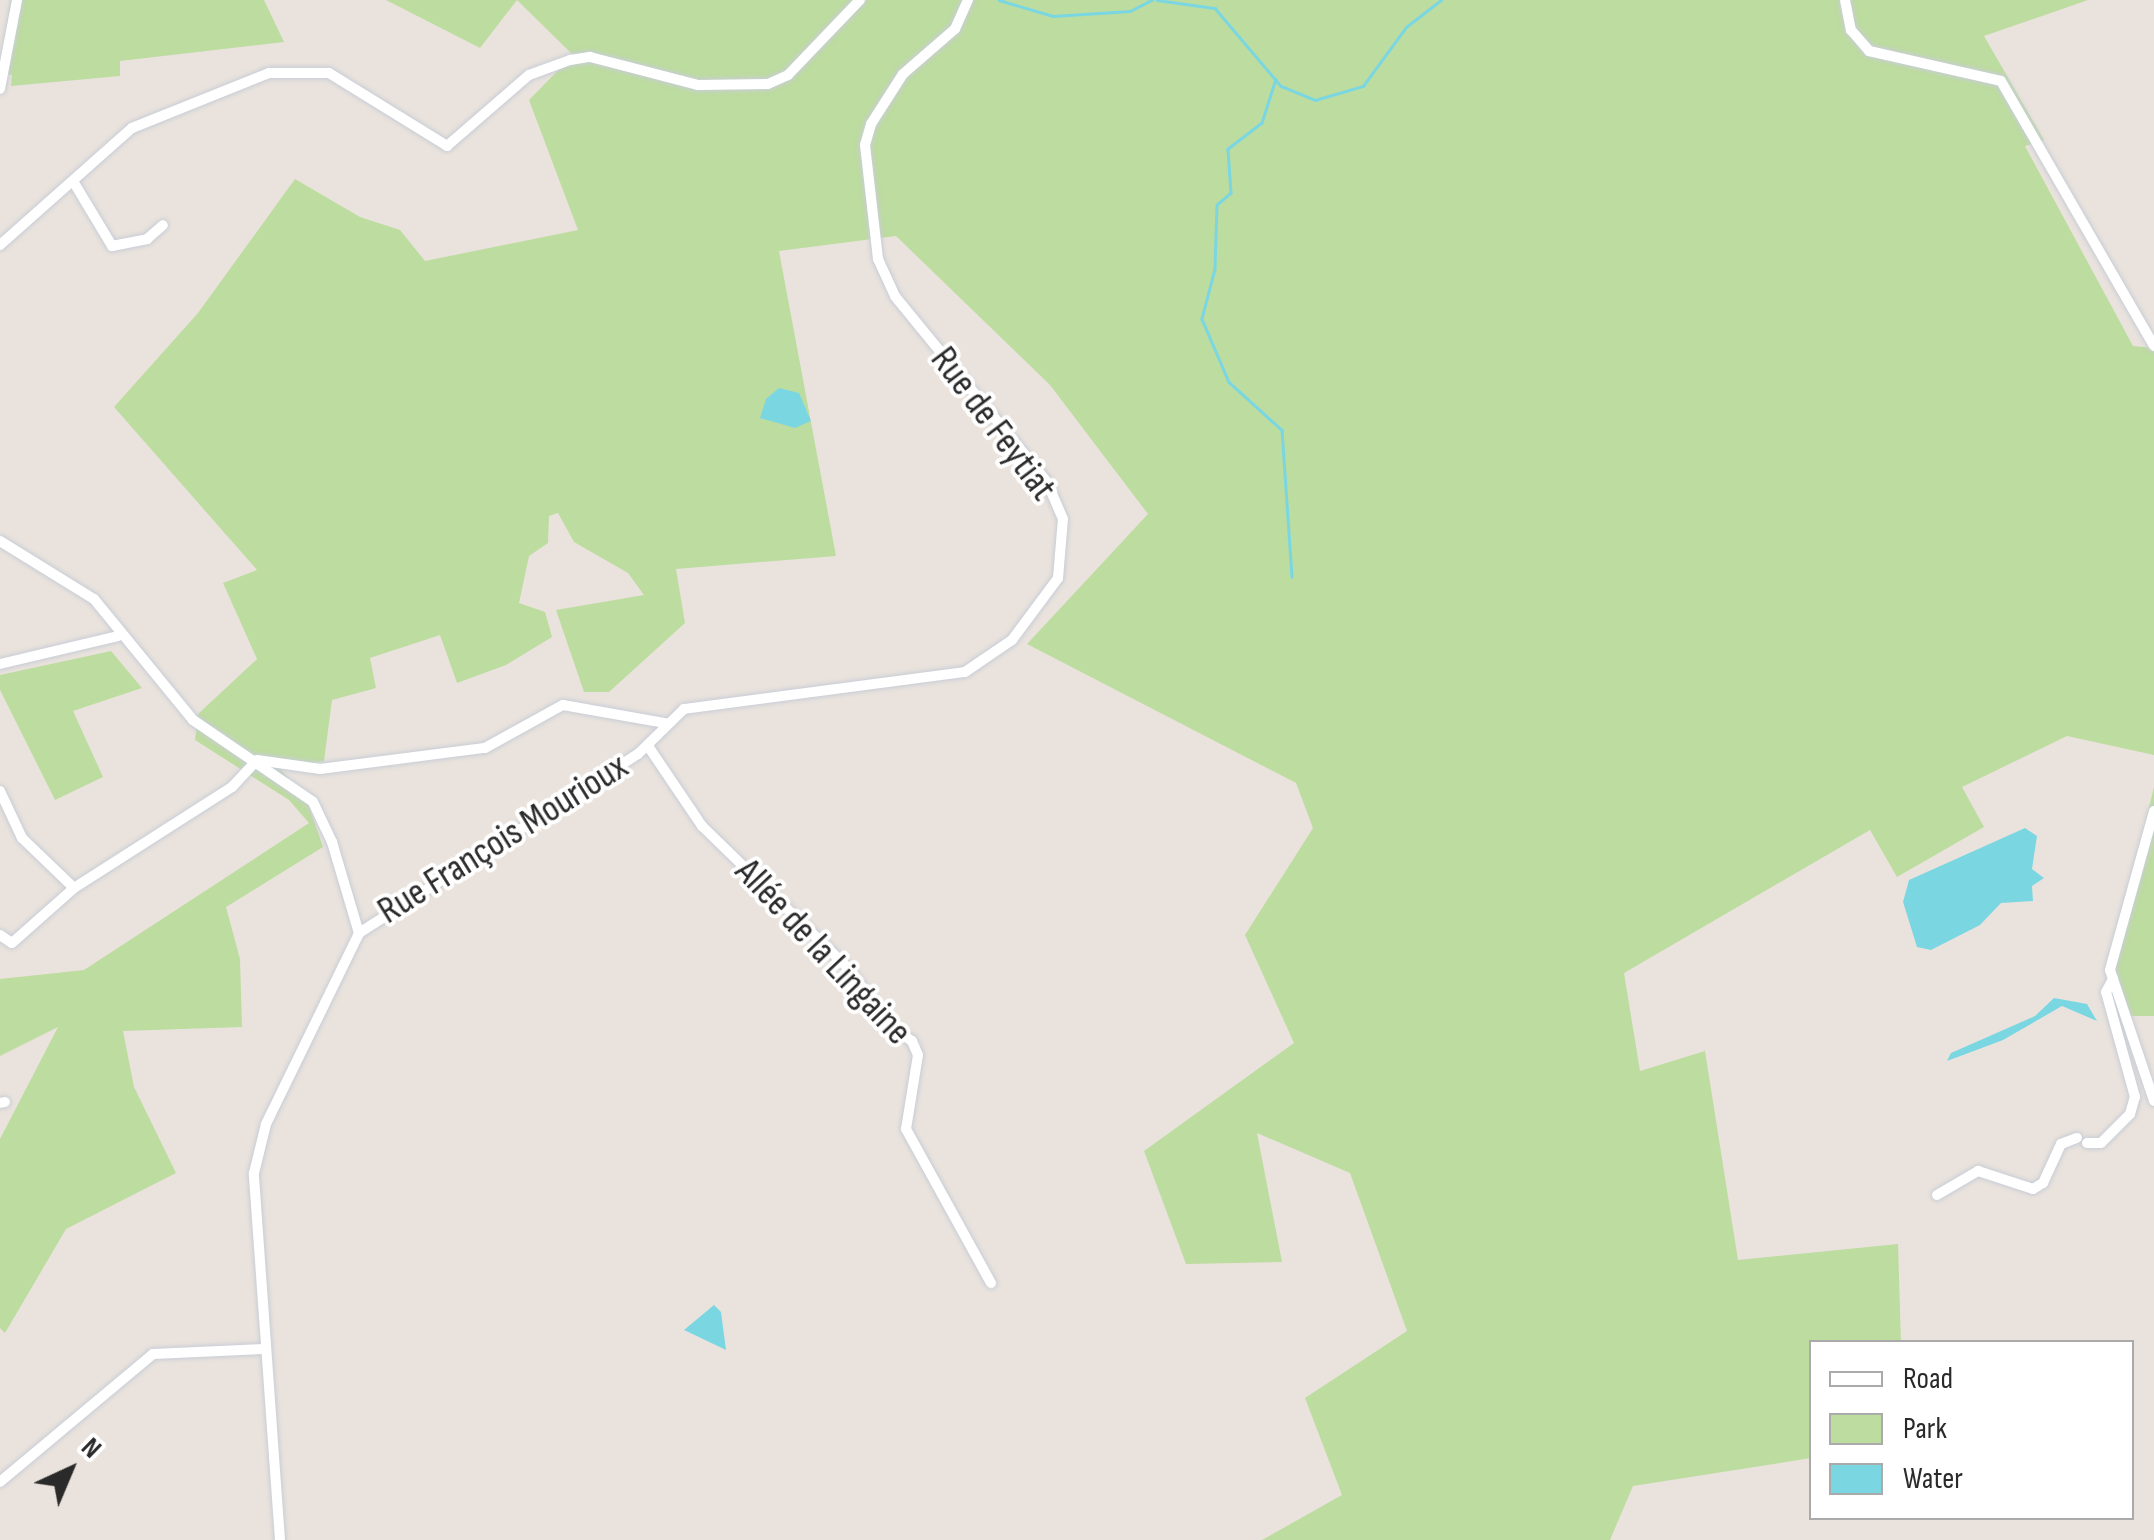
<!DOCTYPE html>
<html>
<head>
<meta charset="utf-8">
<style>
  body { margin:0 }
  #map { position:relative; width:2154px; height:1540px; overflow:hidden; background:#eae3dd; font-family:"Sofia Sans Condensed",sans-serif }
  div>[style] { position:absolute }
  .green>* { inset:0; background:#bddc9f }
  .water>* { inset:0; background:#7ad7e2 }
  .stream>* { height:2.5px; margin:-1.25px; padding:0 1.25px; transform-origin:1.25px; border-radius:1.25px; background:#7ad7e2 }
  .roads { filter:drop-shadow(0 0 2px #c8cdd6) drop-shadow(0 0 2px #c8cdd6) }
  .minor>* { height:10px; margin:-5px; padding:0 5px; transform-origin:5px; border-radius:5px; background:#fff }
  span { translate:-50% -50%; white-space:nowrap; text-align:center; line-height:1.15; -webkit-text-stroke:8px #fff; paint-order:stroke }
  .street-label { font-size:38px; color:#2a2a2a }
  .legend { position:absolute; left:1809px; top:1340px; width:325px; height:180px; box-sizing:border-box; background:#fff; border:2px solid #aaa; margin:0; padding:12px 18px; list-style:none; font-size:30px; color:#2a2a2a }
  .legend li { display:flex; align-items:center; gap:20px; height:50px }
  .legend b { width:50px; border:2px solid #aaa }
  .north { position:absolute; left:20px; top:1420px; width:100px; height:100px; -webkit-text-stroke:8px #fff; paint-order:stroke; rotate:44deg; font-size:28px; font-weight:700; line-height:40px; text-align:center; color:#2a2a2a }
  .north::after { content:''; display:block; margin:auto; width:35px; height:45px; background:#2a2a2a; clip-path:polygon(50% 0,100% 100%,50% 72%,0 100%) }
</style>
</head>
<body>
<div id="map">
  <div class="green">
    <div style="clip-path:polygon(11px 0,264px 0,284px 42px,120px 61px,120px 76px,11px 86px,12px 75px,0 73px,0 63px)"></div>
    <div style="clip-path:polygon(386px 0,2088px 0,1984px 36px,2044px 140px,2025px 146px,2133px 346px,2154px 348px,2154px 755px,2067px 736px,1962px 787px,1984px 827px,1897px 877px,1870px 830px,1624px 973px,1640px 1071px,1705px 1051px,1738px 1260px,1898px 1244px,1901px 1342px,1812px 1342px,1811px 1458px,1633px 1486px,1610px 1540px,1262px 1540px,1342px 1495px,1305px 1398px,1407px 1331px,1350px 1173px,1257px 1133px,1282px 1262px,1186px 1264px,1144px 1151px,1294px 1043px,1245px 935px,1313px 828px,1296px 783px,1027px 644px,1148px 514px,1050px 385px,896px 236px,779px 251px,836px 556px,676px 569px,685px 623px,609px 692px,584px 692px,556px 610px,644px 595px,628px 573px,574px 542px,558px 513px,549px 516px,548px 543px,529px 556px,519px 603px,545px 612px,552px 637px,506px 665px,457px 683px,440px 635px,370px 658px,376px 688px,332px 700px,324px 761px,280px 768px,309px 806px,323px 847px,226px 907px,240px 959px,242px 1027px,123px 1031px,134px 1087px,176px 1173px,66px 1229px,5px 1333px,0 1328px,0 1139px,58px 1027px,0 1056px,0 979px,84px 970px,309px 823px,289px 800px,195px 740px,198px 714px,257px 659px,223px 583px,257px 570px,114px 407px,198px 313px,295px 179px,360px 217px,400px 230px,425px 261px,578px 230px,529px 100px,573px 55px,517px 0,480px 48px)"></div>
    <div style="clip-path:polygon(111px 651px,142px 688px,73px 711px,103px 777px,55px 800px,0 690px,0 675px)"></div>
    <div style="clip-path:polygon(2154px 787px,2154px 1016px,2125px 1016px,2110px 970px)"></div>
  </div>
  <div class="water">
    <div style="clip-path:polygon(779px 388px,799px 393px,811px 421px,795px 428px,760px 418px,766px 399px)"></div>
    <div style="clip-path:polygon(2025px 828px,2037px 836px,2032px 869px,2044px 878px,2032px 886px,2033px 901px,2001px 903px,1980px 925px,1931px 950px,1917px 947px,1903px 902px,1909px 880px)"></div>
    <div style="clip-path:polygon(2054px 998px,2087px 1004px,2097px 1021px,2062px 1006px,2003px 1040px,1947px 1061px,1951px 1053px,2035px 1016px)"></div>
    <div style="clip-path:polygon(714px 1305px,721px 1312px,726px 1350px,684px 1330px)"></div>
  </div>
  <div class="stream">
    <div style="left:999px;top:0;width:56px;rotate:16.5deg"></div>
    <div style="left:1053px;top:16px;width:77px;rotate:-3.7deg"></div>
    <div style="left:1130px;top:11px;width:25px;rotate:-27deg"></div>
    <div style="left:1157px;top:0;width:59px;rotate:7.9deg"></div>
    <div style="left:1215px;top:8px;width:102px;rotate:49.8deg"></div>
    <div style="left:1281px;top:86px;width:37px;rotate:22deg"></div>
    <div style="left:1315px;top:100px;width:50px;rotate:-16.3deg"></div>
    <div style="left:1363px;top:86px;width:73px;rotate:-53.9deg"></div>
    <div style="left:1406px;top:27px;width:44px;rotate:-37.6deg"></div>
    <div style="left:1276px;top:79px;width:46px;rotate:107.7deg"></div>
    <div style="left:1262px;top:123px;width:43px;rotate:142.6deg"></div>
    <div style="left:1228px;top:149px;width:44px;rotate:86.1deg"></div>
    <div style="left:1231px;top:193px;width:18px;rotate:139deg"></div>
    <div style="left:1217px;top:205px;width:64px;rotate:91.8deg"></div>
    <div style="left:1215px;top:269px;width:52px;rotate:104.6deg"></div>
    <div style="left:1202px;top:319px;width:69px;rotate:66.8deg"></div>
    <div style="left:1229px;top:382px;width:72px;rotate:42.2deg"></div>
    <div style="left:1282px;top:430px;width:147px;rotate:86.1deg"></div>
  </div>
  <div class="roads">
    <div class="minor">
      <div style="left:1845px;top:0;width:31px;rotate:79deg"></div>
      <div style="left:1851px;top:30px;width:28px;rotate:49deg"></div>
      <div style="left:1869px;top:51px;width:135px;rotate:12.8deg"></div>
      <div style="left:2001px;top:81px;width:306px;rotate:60deg"></div>
      <div style="left:0;top:89px;width:91px;rotate:-79.2deg"></div>
      <div style="left:73px;top:181px;width:76px;rotate:59deg"></div>
      <div style="left:112px;top:246px;width:36px;rotate:-11deg"></div>
      <div style="left:147px;top:239px;width:21px;rotate:-41deg"></div>
      <div style="left:0;top:245px;width:176px;rotate:-41.6deg"></div>
      <div style="left:132px;top:128px;width:148px;rotate:-21.9deg"></div>
      <div style="left:269px;top:73px;width:60px"></div>
      <div style="left:329px;top:73px;width:139px;rotate:31.7deg"></div>
      <div style="left:447px;top:146px;width:108px;rotate:-40.9deg"></div>
      <div style="left:529px;top:75px;width:44px;rotate:-20.1deg"></div>
      <div style="left:570px;top:60px;width:20px;rotate:-9deg"></div>
      <div style="left:590px;top:57px;width:112px;rotate:14.5deg"></div>
      <div style="left:698px;top:85px;width:70px;rotate:-0.8deg"></div>
      <div style="left:768px;top:84px;width:22px;rotate:-24deg"></div>
      <div style="left:788px;top:75px;width:104px;rotate:-46.2deg"></div>
      <div style="left:0;top:541px;width:110px;rotate:31.7deg"></div>
      <div style="left:94px;top:599px;width:156px;rotate:50.7deg"></div>
      <div style="left:193px;top:720px;width:145px;rotate:34.3deg"></div>
      <div style="left:313px;top:802px;width:44px;rotate:64.6deg"></div>
      <div style="left:332px;top:842px;width:95px;rotate:73.5deg"></div>
      <div style="left:0;top:664px;width:121px;rotate:-13.3deg"></div>
      <div style="left:648px;top:746px;width:97px;rotate:56deg"></div>
      <div style="left:702px;top:826px;width:202px;rotate:44.2deg"></div>
      <div style="left:847px;top:967px;width:74px;rotate:53.3deg"></div>
      <div style="left:891px;top:1026px;width:26px;rotate:36deg"></div>
      <div style="left:912px;top:1041px;width:15px;rotate:67deg"></div>
      <div style="left:918px;top:1055px;width:75px;rotate:99.2deg"></div>
      <div style="left:906px;top:1129px;width:176px;rotate:61.1deg"></div>
      <div style="left:257px;top:760px;width:64px;rotate:8.1deg"></div>
      <div style="left:320px;top:769px;width:166px;rotate:-7.3deg"></div>
      <div style="left:485px;top:748px;width:89px;rotate:-28.9deg"></div>
      <div style="left:563px;top:705px;width:104px;rotate:10deg"></div>
      <div style="left:0;top:791px;width:52px;rotate:64.9deg"></div>
      <div style="left:22px;top:838px;width:72px;rotate:43.9deg"></div>
      <div style="left:2154px;top:811px;width:165px;rotate:105.5deg"></div>
      <div style="left:2110px;top:970px;width:138px;rotate:71.4deg"></div>
      <div style="left:0;top:935px;width:14px;rotate:34deg"></div>
      <div style="left:12px;top:943px;width:83px;rotate:-41.6deg"></div>
      <div style="left:74px;top:888px;width:188px;rotate:-32.6deg"></div>
      <div style="left:232px;top:787px;width:34px;rotate:-47deg"></div>
      <div style="left:0;top:1103px;width:5px;rotate:-11deg"></div>
      <div style="left:2087px;top:1143px;width:14px"></div>
      <div style="left:2101px;top:1143px;width:41px;rotate:-45deg"></div>
      <div style="left:2130px;top:1114px;width:18px;rotate:-74deg"></div>
      <div style="left:2135px;top:1097px;width:109px;rotate:-105.4deg"></div>
      <div style="left:2106px;top:992px;width:15px;rotate:-62deg"></div>
      <div style="left:1937px;top:1195px;width:48px;rotate:-30.3deg"></div>
      <div style="left:1978px;top:1171px;width:58px;rotate:18.1deg"></div>
      <div style="left:2033px;top:1189px;width:12px;rotate:-31deg"></div>
      <div style="left:2043px;top:1183px;width:43px;rotate:-65.2deg"></div>
      <div style="left:2061px;top:1144px;width:17px;rotate:-21deg"></div>
      <div style="left:0;top:1482px;width:199px;rotate:-39.9deg"></div>
      <div style="left:153px;top:1354px;width:111px;rotate:-2.6deg"></div>
      <div style="left:280px;top:1540px;width:368px;rotate:-94.1deg"></div>
      <div style="left:254px;top:1173px;width:50px;rotate:-76.2deg"></div>
      <div style="left:266px;top:1124px;width:212px;rotate:-64deg"></div>
      <div style="left:359px;top:933px;width:331px;rotate:-32.7deg"></div>
      <div style="left:638px;top:754px;width:64px;rotate:-44.4deg"></div>
      <div style="left:684px;top:709px;width:283px;rotate:-7.5deg"></div>
      <div style="left:965px;top:672px;width:57px;rotate:-34.2deg"></div>
      <div style="left:1012px;top:640px;width:77px;rotate:-53.4deg"></div>
      <div style="left:1058px;top:578px;width:59px;rotate:-85.2deg"></div>
      <div style="left:1063px;top:519px;width:40px;rotate:-113.4deg"></div>
      <div style="left:1047px;top:482px;width:240px;rotate:-129.3deg"></div>
      <div style="left:895px;top:296px;width:41px;rotate:-114.7deg"></div>
      <div style="left:878px;top:259px;width:115px;rotate:-96.5deg"></div>
      <div style="left:865px;top:145px;width:22px;rotate:-74deg"></div>
      <div style="left:871px;top:124px;width:59px;rotate:-57.4deg"></div>
      <div style="left:903px;top:74px;width:69px;rotate:-40.9deg"></div>
      <div style="left:955px;top:29px;width:32px;rotate:-66deg"></div>
    </div>
  </div>
  <div class="street-label">
    <span style="left:993px;top:424px;rotate:53deg">Rue de Feytiat</span>
    <span style="left:503px;top:839px;rotate:-32deg">Rue François Mourioux</span>
    <span style="left:823px;top:952px;rotate:47deg">Allée de la Lingaine</span>
  </div>
  <ul class="legend">
  <li><b style="height:12px;background:#fff"></b>Road</li>
  <li><b style="height:28px;background:#bddc9f"></b>Park</li>
  <li><b style="height:28px;background:#7ad7e2"></b>Water</li>
  </ul>
  <div class="north">N</div>
</div>
</body>
</html>
